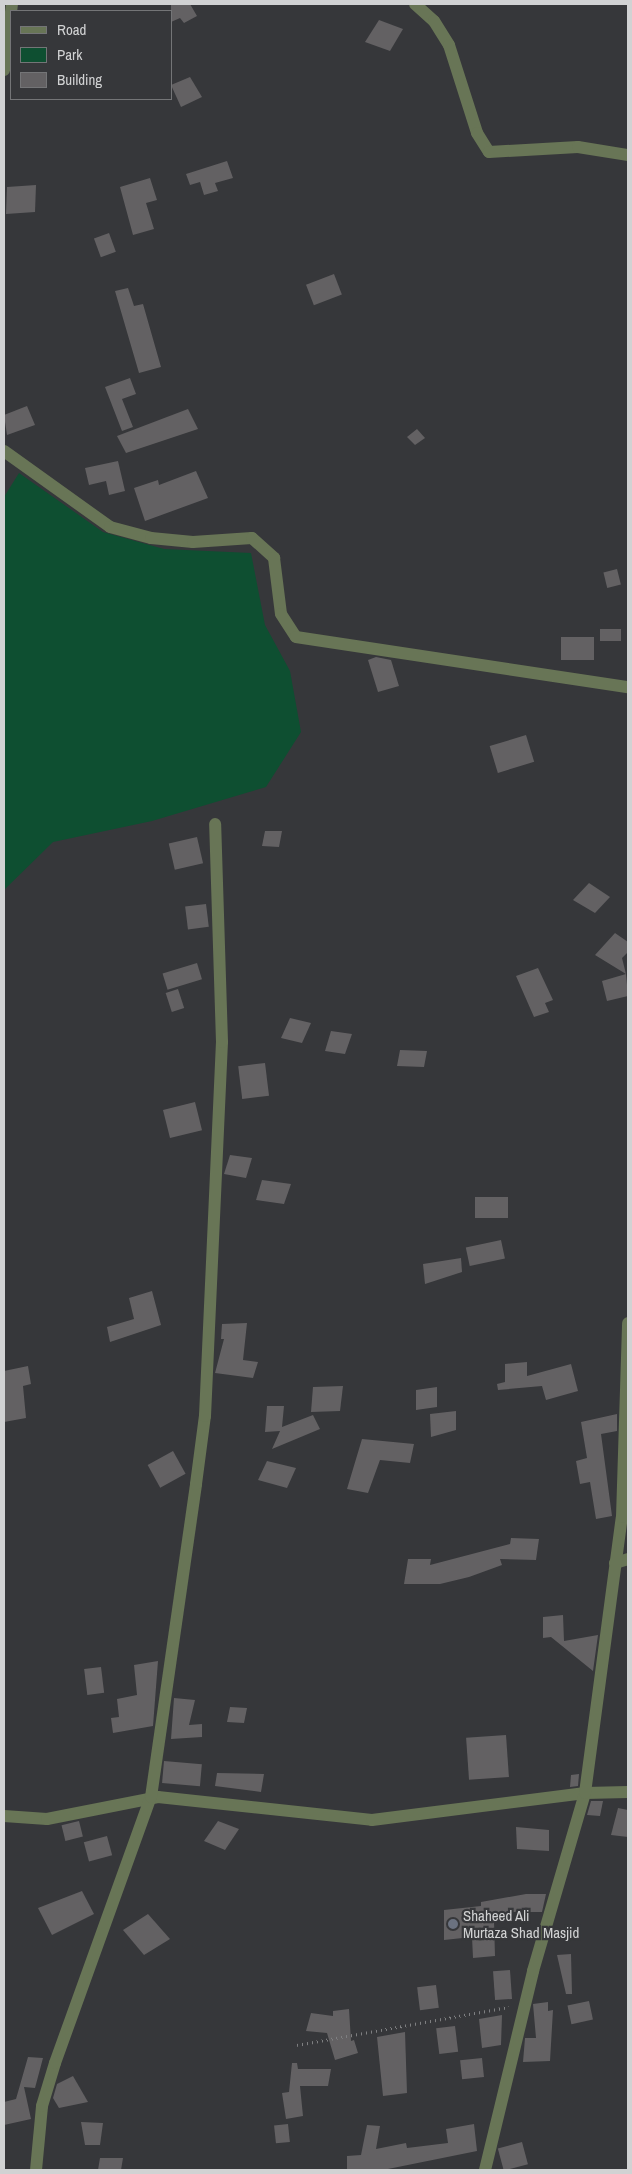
<!DOCTYPE html>
<html>
<head>
<meta charset="utf-8">
<style>
  body { margin:0 }
  #map { position:relative; width:632px; height:2174px; overflow:hidden; background:#36373a; font-family:"Archivo Narrow",sans-serif }
  div>[style] { position:absolute }
  .green>* { inset:0; background:#0e4f31 }
  .building>* { inset:0; background:#636163; transform-origin:0 0 }
  .path>* { height:2.5px; margin-top:-1.25px; transform-origin:0; background:repeating-linear-gradient(90deg,#7e7f81 0 1px,transparent 0 5px) }
  .minor>* { height:12px; margin:-6px; padding:0 6px; transform-origin:6px; border-radius:6px; background:#687556 }
  .dots>* { width:14px; height:14px; translate:-50% -50%; box-sizing:border-box; border:2px solid #36373a; border-radius:50% }
  span { translate:-50% -50%; white-space:nowrap; text-align:center; line-height:1.15; -webkit-text-stroke:4.5px #36373a; paint-order:stroke }
  .poi-label { font-size:15px; color:#d1d2d3 }
  .left { translate:0 -50%; text-align:left }
  .frame { position:absolute; inset:0; border:5px solid #d1d2d3; pointer-events:none }
  .legend { position:absolute; left:10px; top:10px; width:162px; height:90px; box-sizing:border-box; background:#36373a; border:1px solid #747577; margin:0; padding:6px 9px; list-style:none; font-size:15px; color:#d1d2d3 }
  .legend li { display:flex; align-items:center; gap:10px; height:25px }
  .legend b { width:25px; border:1px solid #747577 }
</style>
</head>
<body>
<div id="map">
  <div class="green">
    <div style="clip-path:polygon(19px 473px,103px 532px,164px 549px,251px 553px,265px 625px,290px 671px,301px 732px,266px 787px,152px 821px,53px 842px,4px 890px,4px 497px)"></div>
  </div>
  <div class="building">
    <div style="clip-path:polygon(171px 4px,190px 4px,197px 16px,184px 23px,180px 18px,171px 22px)"></div>
    <div style="clip-path:polygon(379px 20px,403px 29px,390px 51px,365px 42px)"></div>
    <div style="clip-path:polygon(190px 77px,202px 97px,181px 107px,171px 85px)"></div>
    <div style="clip-path:polygon(227px 161px,233px 178px,215px 183px,218px 191px,204px 195px,200px 182px,190px 185px,186px 174px)"></div>
    <div style="clip-path:polygon(150px 178px,157px 200px,146px 203px,154px 229px,133px 235px,120px 187px)"></div>
    <div style="clip-path:polygon(36px 185px,35px 212px,6px 214px,7px 187px)"></div>
    <div style="left:109px;top:233px;width:20px;height:16px;rotate:70deg"></div>
    <div style="left:334px;top:274px;width:22px;height:30px;rotate:69deg"></div>
    <div style="clip-path:polygon(128px 288px,134px 306px,143px 304px,161px 367px,139px 373px,115px 291px)"></div>
    <div style="clip-path:polygon(130px 378px,136px 394px,122px 399px,133px 427px,122px 431px,105px 387px)"></div>
    <div style="clip-path:polygon(27px 406px,35px 425px,7px 435px,4px 415px)"></div>
    <div style="clip-path:polygon(188px 409px,198px 429px,126px 453px,117px 436px)"></div>
    <div style="clip-path:polygon(417px 429px,425px 438px,415px 445px,407px 437px)"></div>
    <div style="clip-path:polygon(118px 461px,125px 491px,109px 495px,106px 481px,89px 485px,85px 468px)"></div>
    <div style="clip-path:polygon(196px 471px,208px 498px,145px 521px,134px 488px,158px 480px,159px 485px)"></div>
    <div style="left:617px;top:569px;width:16px;height:14px;rotate:76deg"></div>
    <div style="left:621px;top:629px;width:12px;height:21px;rotate:90deg"></div>
    <div style="left:594px;top:637px;width:23px;height:33px;rotate:90deg"></div>
    <div style="clip-path:polygon(376px 657px,391px 660px,399px 686px,378px 692px,368px 660px)"></div>
    <div style="left:526px;top:735px;width:28px;height:38px;rotate:73deg"></div>
    <div style="clip-path:polygon(265px 831px,282px 831px,279px 847px,262px 846px)"></div>
    <div style="left:197px;top:837px;width:27px;height:29px;rotate:77deg"></div>
    <div style="clip-path:polygon(589px 883px,610px 897px,595px 913px,573px 900px)"></div>
    <div style="left:206px;top:904px;width:23px;height:21px;rotate:83deg"></div>
    <div style="clip-path:polygon(615px 933px,628px 942px,628px 952px,622px 958px,626px 974px,595px 955px)"></div>
    <div style="left:197px;top:963px;width:17px;height:36px;rotate:73deg"></div>
    <div style="clip-path:polygon(538px 968px,553px 1000px,545px 1003px,549px 1012px,534px 1017px,516px 976px)"></div>
    <div style="clip-path:polygon(626px 974px,628px 996px,607px 1001px,602px 981px)"></div>
    <div style="left:178px;top:989px;width:20px;height:13px;rotate:72deg"></div>
    <div style="clip-path:polygon(290px 1018px,311px 1023px,302px 1043px,281px 1038px)"></div>
    <div style="clip-path:polygon(331px 1031px,352px 1034px,345px 1054px,325px 1051px)"></div>
    <div style="clip-path:polygon(400px 1050px,427px 1051px,424px 1067px,397px 1066px)"></div>
    <div style="left:265px;top:1063px;width:33px;height:27px;rotate:83deg"></div>
    <div style="left:195px;top:1102px;width:29px;height:33px;rotate:76deg"></div>
    <div style="clip-path:polygon(230px 1155px,252px 1158px,246px 1178px,224px 1174px)"></div>
    <div style="clip-path:polygon(262px 1180px,291px 1184px,284px 1204px,256px 1200px)"></div>
    <div style="left:508px;top:1197px;width:21px;height:33px;rotate:90deg"></div>
    <div style="left:501px;top:1240px;width:19px;height:36px;rotate:78deg"></div>
    <div style="clip-path:polygon(461px 1258px,462px 1272px,425px 1284px,423px 1264px)"></div>
    <div style="clip-path:polygon(152px 1291px,161px 1325px,110px 1342px,107px 1327px,134px 1319px,129px 1298px)"></div>
    <div style="clip-path:polygon(247px 1323px,243px 1360px,258px 1362px,253px 1378px,215px 1373px,224px 1339px,221px 1339px,222px 1324px)"></div>
    <div style="clip-path:polygon(527px 1362px,527px 1376px,571px 1364px,578px 1391px,546px 1400px,542px 1386px,498px 1390px,497px 1384px,505px 1382px,505px 1364px)"></div>
    <div style="clip-path:polygon(28px 1366px,31px 1384px,23px 1386px,26px 1418px,4px 1422px,4px 1371px)"></div>
    <div style="clip-path:polygon(343px 1386px,340px 1411px,311px 1412px,313px 1387px)"></div>
    <div style="clip-path:polygon(437px 1387px,437px 1407px,416px 1410px,416px 1390px)"></div>
    <div style="clip-path:polygon(267px 1406px,284px 1406px,282px 1427px,313px 1415px,320px 1429px,272px 1449px,280px 1431px,265px 1432px)"></div>
    <div style="clip-path:polygon(456px 1411px,456px 1430px,431px 1437px,430px 1414px)"></div>
    <div style="clip-path:polygon(617px 1414px,617px 1431px,601px 1434px,612px 1516px,596px 1519px,590px 1482px,580px 1484px,576px 1461px,587px 1458px,581px 1422px)"></div>
    <div style="clip-path:polygon(362px 1439px,414px 1444px,410px 1463px,380px 1460px,368px 1493px,347px 1489px)"></div>
    <div style="left:173px;top:1451px;width:26px;height:29px;rotate:61deg"></div>
    <div style="clip-path:polygon(267px 1461px,296px 1468px,287px 1488px,258px 1480px)"></div>
    <div style="clip-path:polygon(511px 1538px,539px 1539px,536px 1560px,500px 1559px,502px 1565px,469px 1577px,440px 1584px,404px 1584px,408px 1559px,431px 1559px,430px 1565px,510px 1544px)"></div>
    <div style="clip-path:polygon(563px 1615px,564px 1641px,598px 1635px,593px 1671px,551px 1637px,543px 1638px,543px 1617px)"></div>
    <div style="clip-path:polygon(158px 1661px,153px 1726px,113px 1733px,111px 1718px,119px 1717px,117px 1699px,137px 1695px,134px 1665px)"></div>
    <div style="left:101px;top:1667px;width:26px;height:17px;rotate:83deg"></div>
    <div style="clip-path:polygon(174px 1698px,195px 1700px,189px 1725px,202px 1724px,202px 1737px,171px 1739px)"></div>
    <div style="clip-path:polygon(230px 1707px,247px 1708px,244px 1723px,227px 1722px)"></div>
    <div style="left:506px;top:1735px;width:42px;height:40px;rotate:86deg"></div>
    <div style="left:164px;top:1761px;width:38px;height:22px;rotate:5deg"></div>
    <div style="clip-path:polygon(217px 1773px,264px 1774px,261px 1792px,215px 1786px)"></div>
    <div style="clip-path:polygon(579px 1774px,578px 1786px,570px 1787px,571px 1775px)"></div>
    <div style="clip-path:polygon(591px 1801px,603px 1801px,600px 1816px,587px 1815px)"></div>
    <div style="clip-path:polygon(618px 1808px,628px 1810px,628px 1837px,611px 1835px)"></div>
    <div style="left:79px;top:1821px;width:16px;height:18px;rotate:76deg"></div>
    <div style="clip-path:polygon(218px 1821px,239px 1829px,225px 1850px,204px 1841px)"></div>
    <div style="clip-path:polygon(516px 1827px,549px 1830px,549px 1851px,517px 1849px)"></div>
    <div style="left:107px;top:1836px;width:20px;height:24px;rotate:75deg"></div>
    <div style="clip-path:polygon(82px 1891px,94px 1914px,52px 1935px,38px 1908px)"></div>
    <div style="clip-path:polygon(526px 1894px,546px 1894px,542px 1912px,509px 1912px,505px 1919px,494px 1921px,495px 1956px,473px 1958px,472px 1937px,444px 1940px,444px 1910px,481px 1906px,481px 1902px)"></div>
    <div style="clip-path:polygon(148px 1914px,170px 1939px,144px 1955px,123px 1930px)"></div>
    <div style="clip-path:polygon(571px 1954px,572px 1994px,566px 1994px,557px 1955px)"></div>
    <div style="left:510px;top:1970px;width:29px;height:17px;rotate:86deg"></div>
    <div style="left:436px;top:1985px;width:23px;height:19px;rotate:83deg"></div>
    <div style="left:589px;top:2001px;width:19px;height:22px;rotate:78deg"></div>
    <div style="clip-path:polygon(548px 2002px,548px 2011px,553px 2010px,550px 2061px,523px 2062px,525px 2038px,536px 2038px,533px 2004px)"></div>
    <div style="clip-path:polygon(349px 2009px,351px 2041px,354px 2040px,358px 2053px,335px 2060px,327px 2033px,306px 2031px,311px 2013px,333px 2016px,333px 2011px)"></div>
    <div style="clip-path:polygon(502px 2015px,501px 2045px,482px 2048px,479px 2019px)"></div>
    <div style="left:455px;top:2026px;width:26px;height:19px;rotate:83deg"></div>
    <div style="clip-path:polygon(405px 2032px,407px 2093px,383px 2096px,377px 2037px)"></div>
    <div style="clip-path:polygon(28px 2057px,43px 2058px,35px 2088px,24px 2087px,31px 2119px,4px 2125px,4px 2102px,16px 2099px)"></div>
    <div style="left:482px;top:2058px;width:19px;height:22px;rotate:84deg"></div>
    <div style="clip-path:polygon(292px 2063px,297px 2063px,298px 2069px,331px 2069px,328px 2086px,300px 2086px,303px 2116px,286px 2119px,282px 2093px,289px 2092px)"></div>
    <div style="clip-path:polygon(73px 2076px,88px 2102px,59px 2108px,53px 2098px,57px 2084px)"></div>
    <div style="clip-path:polygon(81px 2122px,103px 2123px,100px 2145px,85px 2145px)"></div>
    <div style="left:288px;top:2124px;width:18px;height:14px;rotate:84deg"></div>
    <div style="clip-path:polygon(474px 2124px,477px 2151px,383px 2170px,347px 2170px,347px 2156px,361px 2155px,367px 2125px,380px 2126px,376px 2149px,406px 2143px,407px 2148px,448px 2143px,446px 2129px)"></div>
    <div style="left:522px;top:2142px;width:23px;height:25px;rotate:75deg"></div>
    <div style="clip-path:polygon(100px 2158px,123px 2158px,121px 2170px,98px 2170px)"></div>
  </div>
  <div class="path">
    <div style="left:297px;top:2045px;width:215px;rotate:-10.2deg"></div>
  </div>
  <div class="minor">
    <div style="left:415px;top:4px;width:25px;rotate:42deg"></div>
    <div style="left:434px;top:21px;width:28px;rotate:58deg"></div>
    <div style="left:449px;top:45px;width:92px;rotate:72.3deg"></div>
    <div style="left:477px;top:133px;width:22px;rotate:58deg"></div>
    <div style="left:489px;top:152px;width:89px;rotate:-3.2deg"></div>
    <div style="left:578px;top:147px;width:51px;rotate:9.1deg"></div>
    <div style="left:4px;top:70px;width:66px;rotate:-83.1deg"></div>
    <div style="left:4px;top:451px;width:130px;rotate:35.6deg"></div>
    <div style="left:110px;top:527px;width:42px;rotate:15deg"></div>
    <div style="left:151px;top:538px;width:42px;rotate:5.4deg"></div>
    <div style="left:193px;top:542px;width:59px;rotate:-3.9deg"></div>
    <div style="left:252px;top:538px;width:30px;rotate:42deg"></div>
    <div style="left:274px;top:558px;width:56px;rotate:82.9deg"></div>
    <div style="left:281px;top:614px;width:27px;rotate:57deg"></div>
    <div style="left:296px;top:637px;width:336px;rotate:8.6deg"></div>
    <div style="left:615px;top:1563px;width:14px;rotate:-17deg"></div>
    <div style="left:4px;top:1816px;width:43px;rotate:4deg"></div>
    <div style="left:47px;top:1819px;width:113px;rotate:-11.2deg"></div>
    <div style="left:158px;top:1797px;width:215px;rotate:6.1deg"></div>
    <div style="left:372px;top:1820px;width:215px;rotate:-7.2deg"></div>
    <div style="left:585px;top:1793px;width:43px;rotate:-1.3deg"></div>
    <div style="left:36px;top:2170px;width:64px;rotate:-84.6deg"></div>
    <div style="left:42px;top:2106px;width:45px;rotate:-73.2deg"></div>
    <div style="left:55px;top:2063px;width:283px;rotate:-70.2deg"></div>
    <div style="left:151px;top:1797px;width:316px;rotate:-81.8deg"></div>
    <div style="left:196px;top:1484px;width:69px;rotate:-82.5deg"></div>
    <div style="left:205px;top:1416px;width:374px;rotate:-87.4deg"></div>
    <div style="left:222px;top:1042px;width:218px;rotate:-91.8deg"></div>
    <div style="left:485px;top:2170px;width:205px;rotate:-76.4deg"></div>
    <div style="left:533px;top:1971px;width:185px;rotate:-73.7deg"></div>
    <div style="left:585px;top:1793px;width:278px;rotate:-82.4deg"></div>
    <div style="left:622px;top:1517px;width:194px;rotate:-88.2deg"></div>
  </div>
  <div class="dots">
    <div style="left:453px;top:1924px;background:#6b7280"></div>
  </div>
  <div class="poi-label">
    <span class="left" style="left:463px;top:1924px">Shaheed Ali<br>Murtaza Shad Masjid</span>
  </div>
  <div class="frame"></div>
  <ul class="legend">
  <li><b style="height:6px;background:#687556"></b>Road</li>
  <li><b style="height:14px;background:#0e4f31"></b>Park</li>
  <li><b style="height:14px;background:#636163"></b>Building</li>
  </ul>
</div>
</body>
</html>
